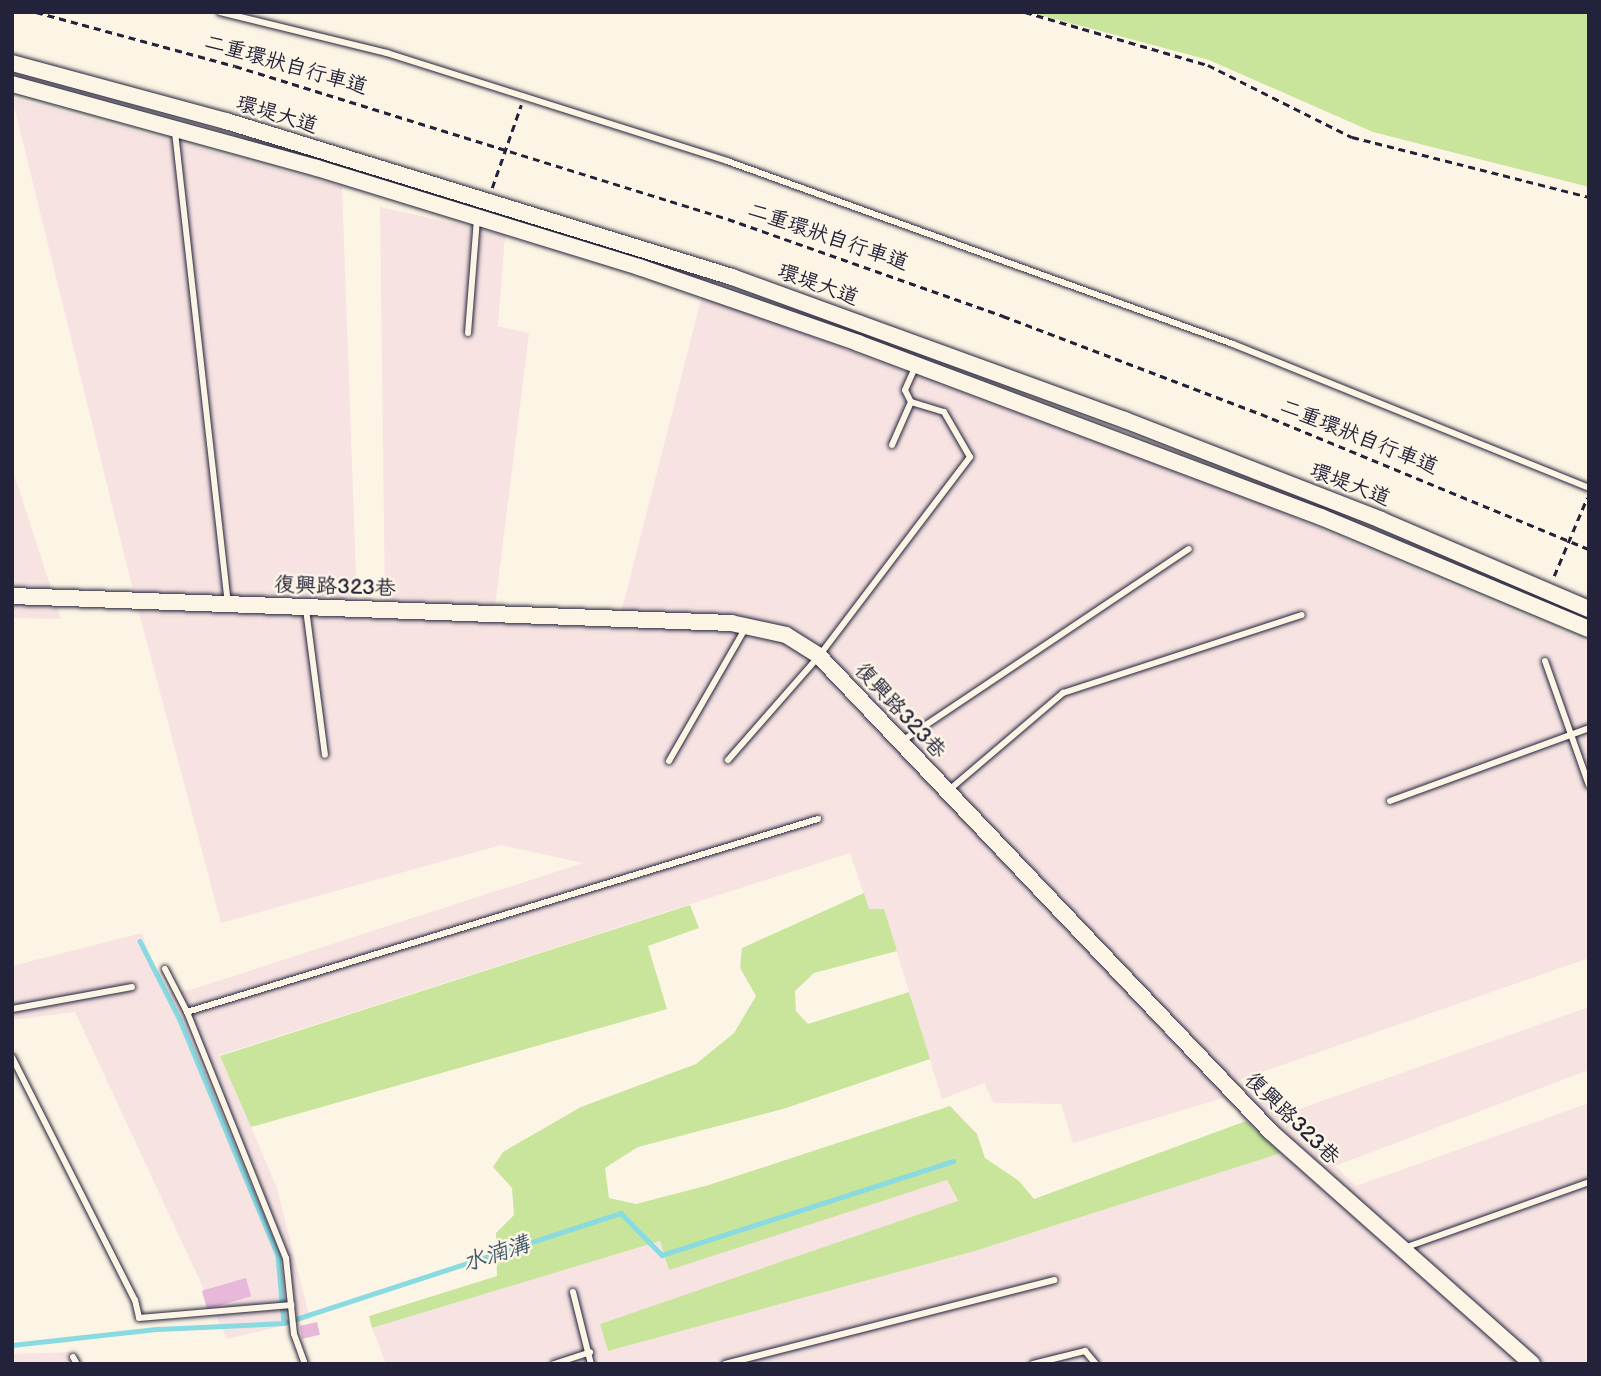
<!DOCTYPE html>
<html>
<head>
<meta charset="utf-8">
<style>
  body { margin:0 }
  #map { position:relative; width:1601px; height:1376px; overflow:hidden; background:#fcf5e5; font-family:"Balsamiq Sans","LXGW WenKai TC",sans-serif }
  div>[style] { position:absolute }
  .built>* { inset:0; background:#f6e3e2 }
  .green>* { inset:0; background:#c9e59c }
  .stream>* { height:4.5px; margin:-2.25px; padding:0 2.25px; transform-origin:2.25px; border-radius:2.25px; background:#89dae1 }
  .building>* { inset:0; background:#e8b8da; transform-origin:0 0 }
  .path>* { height:2.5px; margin-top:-1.25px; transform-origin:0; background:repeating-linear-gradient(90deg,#22223b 0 7px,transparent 0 12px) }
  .roads { filter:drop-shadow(0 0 2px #22223b) drop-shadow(0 0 2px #22223b) }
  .service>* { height:6px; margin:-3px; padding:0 3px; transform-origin:3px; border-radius:3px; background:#fcf5e5 }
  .tertiary>* { height:16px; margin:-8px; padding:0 8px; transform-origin:8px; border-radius:8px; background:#fcf5e5 }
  span { translate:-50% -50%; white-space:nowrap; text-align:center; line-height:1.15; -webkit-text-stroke:5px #fcf5e5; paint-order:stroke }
  .street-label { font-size:21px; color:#22223b }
  .water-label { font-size:23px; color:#41596d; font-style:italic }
  .frame { position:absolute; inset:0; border:14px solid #22223b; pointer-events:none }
</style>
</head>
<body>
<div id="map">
  <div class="built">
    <div style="clip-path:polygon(12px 98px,342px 187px,357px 604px,385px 604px,380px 207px,505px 235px,498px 326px,529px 333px,495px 607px,620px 617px,702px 296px,1262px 504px,1589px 643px,1589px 958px,1236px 1081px,1282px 1115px,1589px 1007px,1589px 1070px,1335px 1166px,1356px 1186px,1589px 1103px,1589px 1364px,386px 1364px,372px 1328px,660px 1241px,669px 1269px,947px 1180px,958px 1202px,600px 1324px,608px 1351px,975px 1251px,1281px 1153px,1223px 1098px,1073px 1143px,1061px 1104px,994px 1103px,984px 1083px,942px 1099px,884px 910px,869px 909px,850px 853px,220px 1055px,277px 1188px,310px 1319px,227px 1339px,75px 1012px,12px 1020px,12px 966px,142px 933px,163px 993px,190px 990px,583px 863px,501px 845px,221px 923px,133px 590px)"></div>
    <div style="clip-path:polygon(12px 468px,61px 619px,12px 618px)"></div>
    <div style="clip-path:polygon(76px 1352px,81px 1364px,12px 1364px,12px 1354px)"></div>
  </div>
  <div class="green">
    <div style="clip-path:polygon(1029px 12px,1589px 12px,1589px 187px,1373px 132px,1209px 60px)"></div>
    <div style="clip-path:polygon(864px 893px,869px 909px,884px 909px,897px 951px,814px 973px,795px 991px,796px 1011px,808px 1024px,909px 992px,930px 1059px,783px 1109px,638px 1147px,605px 1168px,609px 1198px,636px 1204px,709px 1185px,950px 1106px,977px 1134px,985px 1158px,1019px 1181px,1034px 1199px,1246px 1121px,1281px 1153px,975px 1251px,608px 1351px,600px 1324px,958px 1201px,947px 1180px,669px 1270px,660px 1241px,372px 1328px,369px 1316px,497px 1276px,496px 1233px,514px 1215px,512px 1188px,493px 1167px,503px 1152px,581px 1107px,696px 1064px,734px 1033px,756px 996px,740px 968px,742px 948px)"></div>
    <div style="clip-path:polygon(690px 905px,699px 928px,648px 946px,667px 1009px,251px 1127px,220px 1056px)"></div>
  </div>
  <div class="stream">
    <div style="left:140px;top:941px;width:89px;rotate:63.1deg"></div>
    <div style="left:180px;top:1020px;width:256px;rotate:67.4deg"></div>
    <div style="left:278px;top:1256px;width:67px;rotate:84.9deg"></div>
    <div style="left:12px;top:1345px;width:147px;rotate:-6.3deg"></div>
    <div style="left:158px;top:1329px;width:126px;rotate:-2.7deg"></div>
    <div style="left:284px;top:1323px;width:354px;rotate:-18.1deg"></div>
    <div style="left:621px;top:1213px;width:59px;rotate:45.7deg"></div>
    <div style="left:662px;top:1255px;width:306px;rotate:-17.9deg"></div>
  </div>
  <div class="building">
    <div style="left:246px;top:1278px;width:19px;height:46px;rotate:74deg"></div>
    <div style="left:317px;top:1322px;width:13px;height:18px;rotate:77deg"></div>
  </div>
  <div class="path">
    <div style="left:36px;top:12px;width:206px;rotate:15.2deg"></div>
    <div style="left:235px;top:66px;width:516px;rotate:17.24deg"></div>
    <div style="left:728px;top:219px;width:292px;rotate:19.4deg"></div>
    <div style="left:1003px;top:316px;width:276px;rotate:20.8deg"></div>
    <div style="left:1261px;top:414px;width:355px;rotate:22.4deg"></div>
    <div style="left:1025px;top:12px;width:191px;rotate:16.2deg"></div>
    <div style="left:1208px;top:65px;width:161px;rotate:26.6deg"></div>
    <div style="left:1352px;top:137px;width:244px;rotate:14.2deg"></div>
    <div style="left:492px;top:188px;width:88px;rotate:-70.7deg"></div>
    <div style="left:1554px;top:576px;width:85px;rotate:-67.1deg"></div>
  </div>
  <div class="roads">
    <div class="service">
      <div style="left:220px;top:12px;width:172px;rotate:13.8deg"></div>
      <div style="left:387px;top:53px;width:357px;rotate:17.6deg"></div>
      <div style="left:727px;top:161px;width:538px;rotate:19.88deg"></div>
      <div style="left:1233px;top:344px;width:384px;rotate:22deg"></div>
      <div style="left:175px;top:132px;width:476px;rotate:83.6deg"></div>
      <div style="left:468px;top:333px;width:114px;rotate:-85.5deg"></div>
      <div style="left:892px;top:445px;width:47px;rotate:-66.2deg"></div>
      <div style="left:306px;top:609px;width:147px;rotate:82.6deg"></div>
      <div style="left:1545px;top:661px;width:132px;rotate:70.5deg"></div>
      <div style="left:902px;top:741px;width:345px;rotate:-33.8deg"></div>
      <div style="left:728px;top:760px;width:138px;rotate:-48.8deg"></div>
      <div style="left:819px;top:656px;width:250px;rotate:-52.8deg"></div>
      <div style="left:970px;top:457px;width:52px;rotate:-120deg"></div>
      <div style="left:944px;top:412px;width:34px;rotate:-163deg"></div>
      <div style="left:911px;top:402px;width:13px;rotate:-117deg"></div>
      <div style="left:905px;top:390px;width:27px;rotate:-66deg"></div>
      <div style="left:669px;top:761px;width:152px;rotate:-60.1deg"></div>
      <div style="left:949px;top:790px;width:150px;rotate:-40.4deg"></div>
      <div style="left:1063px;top:693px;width:251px;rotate:-18.1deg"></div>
      <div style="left:1390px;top:801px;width:212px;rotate:-20.1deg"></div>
      <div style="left:165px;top:969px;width:48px;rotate:62.9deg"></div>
      <div style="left:187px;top:1012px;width:265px;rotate:68.1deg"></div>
      <div style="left:286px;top:1258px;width:76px;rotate:84deg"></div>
      <div style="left:294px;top:1334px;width:32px;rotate:70deg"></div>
      <div style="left:12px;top:1009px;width:122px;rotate:-10.4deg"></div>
      <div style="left:187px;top:1012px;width:660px;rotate:-17.01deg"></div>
      <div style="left:12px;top:1057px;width:272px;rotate:63.2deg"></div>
      <div style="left:135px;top:1300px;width:18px;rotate:77deg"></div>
      <div style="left:139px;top:1318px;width:153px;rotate:-4.9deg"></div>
      <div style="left:1404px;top:1248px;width:196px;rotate:-19.6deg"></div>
      <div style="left:573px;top:1292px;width:74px;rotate:76deg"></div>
      <div style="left:73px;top:1357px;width:8px;rotate:60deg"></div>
      <div style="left:554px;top:1364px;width:38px;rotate:-18deg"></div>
      <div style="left:725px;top:1364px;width:340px;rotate:-14.3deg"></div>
      <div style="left:1033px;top:1364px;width:54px;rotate:-14deg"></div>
      <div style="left:1085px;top:1351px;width:17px;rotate:50deg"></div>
    </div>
    <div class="tertiary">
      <div style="left:12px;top:63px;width:222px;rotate:15.2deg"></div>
      <div style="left:226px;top:121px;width:530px;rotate:17.13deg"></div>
      <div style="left:732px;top:277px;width:418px;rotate:20deg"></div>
      <div style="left:1125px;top:420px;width:275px;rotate:21.3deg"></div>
      <div style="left:1381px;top:520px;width:226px;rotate:23.2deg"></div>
      <div style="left:12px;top:84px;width:316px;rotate:15.4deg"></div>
      <div style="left:317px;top:168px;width:337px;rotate:17.1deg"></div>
      <div style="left:639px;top:267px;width:232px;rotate:19.1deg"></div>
      <div style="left:858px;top:343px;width:495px;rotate:20.6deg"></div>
      <div style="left:1321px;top:517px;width:290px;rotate:22.7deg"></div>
      <div style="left:12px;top:596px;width:720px;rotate:2.15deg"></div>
      <div style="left:731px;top:623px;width:56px;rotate:12.3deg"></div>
      <div style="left:786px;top:635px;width:39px;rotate:32deg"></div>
      <div style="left:819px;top:656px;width:656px;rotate:46.48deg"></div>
      <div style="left:1271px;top:1132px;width:349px;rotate:41.6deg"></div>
    </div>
  </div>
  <div class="street-label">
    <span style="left:286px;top:65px;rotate:16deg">二重環狀自行車道</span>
    <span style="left:277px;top:115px;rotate:17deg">環堤大道</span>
    <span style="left:828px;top:237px;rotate:19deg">二重環狀自行車道</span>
    <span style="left:818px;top:285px;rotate:20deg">環堤大道</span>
    <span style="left:1359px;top:437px;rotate:22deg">二重環狀自行車道</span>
    <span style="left:1350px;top:485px;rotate:21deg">環堤大道</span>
    <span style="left:335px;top:587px;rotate:2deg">復興路323巷</span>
    <span style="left:900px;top:711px;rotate:47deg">復興路323巷</span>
    <span style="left:1292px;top:1119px;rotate:44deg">復興路323巷</span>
  </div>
  <div class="water-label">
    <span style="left:496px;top:1254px;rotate:-18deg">水湳溝</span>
  </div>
  <div class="frame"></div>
</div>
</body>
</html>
